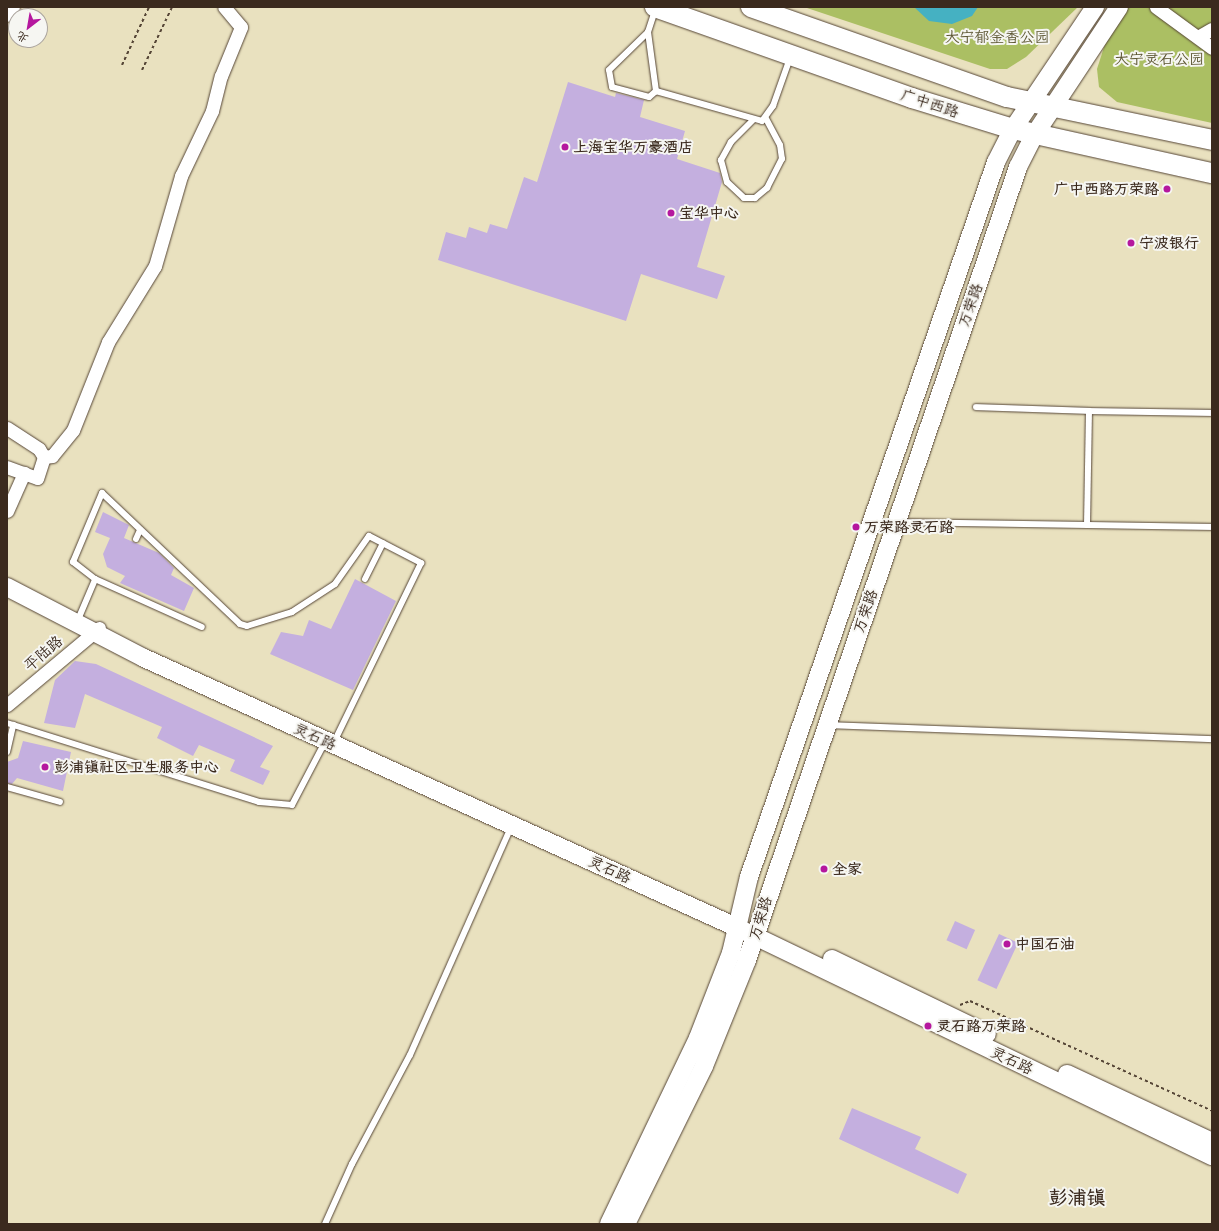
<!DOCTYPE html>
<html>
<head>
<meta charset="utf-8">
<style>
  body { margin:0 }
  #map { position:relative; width:1219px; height:1231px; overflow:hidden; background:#e9e1bf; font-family:"Patrick Hand","LXGW WenKai TC",sans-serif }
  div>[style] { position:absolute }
  .green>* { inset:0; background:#abbf63 }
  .water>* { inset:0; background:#45b1c2 }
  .building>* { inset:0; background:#c4afdf; transform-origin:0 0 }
  .path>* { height:2px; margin-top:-1px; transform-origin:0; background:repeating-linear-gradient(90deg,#554536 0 3px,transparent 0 6px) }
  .roads { filter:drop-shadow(0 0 1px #554536) drop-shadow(0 0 1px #554536) }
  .lane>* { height:6px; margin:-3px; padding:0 3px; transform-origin:3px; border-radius:3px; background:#fff }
  .street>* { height:13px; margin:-6.5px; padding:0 6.5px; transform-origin:6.5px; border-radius:6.5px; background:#fff }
  .secondary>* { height:18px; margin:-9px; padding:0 9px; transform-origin:9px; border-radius:9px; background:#fff }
  .primary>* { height:20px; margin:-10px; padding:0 10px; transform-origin:10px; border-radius:10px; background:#fff }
  .dots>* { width:11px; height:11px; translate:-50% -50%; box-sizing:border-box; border:2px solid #f6f6f2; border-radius:50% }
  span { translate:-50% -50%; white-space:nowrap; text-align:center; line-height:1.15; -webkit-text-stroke:4px #f6f6f2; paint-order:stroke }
  .park-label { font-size:15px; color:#5d5733 }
  .street-label { font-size:15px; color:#3b2a1e }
  .poi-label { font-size:15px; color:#3b2a1e; font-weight:700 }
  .left { translate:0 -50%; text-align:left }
  .right { translate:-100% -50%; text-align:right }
  .district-label { font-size:19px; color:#3b2a1e; font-weight:700 }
  .frame { position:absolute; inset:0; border:8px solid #3b2a1e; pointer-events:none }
  .north { position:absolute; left:8px; top:8px; width:40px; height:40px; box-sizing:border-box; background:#f6f6f2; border:1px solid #aba49d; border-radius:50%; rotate:211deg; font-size:11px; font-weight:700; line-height:16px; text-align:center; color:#3b2a1e }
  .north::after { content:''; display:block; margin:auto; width:14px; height:18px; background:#b5179e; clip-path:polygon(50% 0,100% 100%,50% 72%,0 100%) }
</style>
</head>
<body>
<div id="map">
  <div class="green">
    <div style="clip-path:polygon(804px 7px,1078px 7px,1026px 57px,1007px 69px,990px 69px)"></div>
    <div style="clip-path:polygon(1128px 7px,1212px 7px,1212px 123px,1117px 102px,1099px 87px,1097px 69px,1105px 44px)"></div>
  </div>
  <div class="water">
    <div style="clip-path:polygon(914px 7px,978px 7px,972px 16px,952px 24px,929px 21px)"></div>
  </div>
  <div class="building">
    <div style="clip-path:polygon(568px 82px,615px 97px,616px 93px,644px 100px,640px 117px,685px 131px,677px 159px,720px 173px,722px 182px,697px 267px,725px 276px,717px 299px,641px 274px,626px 321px,438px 260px,446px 232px,466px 238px,469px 227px,487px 233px,490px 224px,507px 229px,524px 177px,537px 182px)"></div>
    <div style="clip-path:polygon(103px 512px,129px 525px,124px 538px,159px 553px,174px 568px,171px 575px,194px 588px,184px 611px,120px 583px,125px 576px,107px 567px,103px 554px,110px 538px,95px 532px)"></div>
    <div style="clip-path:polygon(355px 579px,396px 601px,353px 690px,270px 654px,281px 632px,303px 636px,309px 620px,331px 629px)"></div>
    <div style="clip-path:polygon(75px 661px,96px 664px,273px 746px,260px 767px,270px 771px,263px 785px,230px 771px,235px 760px,199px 745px,193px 756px,157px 738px,162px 727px,85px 694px,75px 728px,44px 723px,55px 680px)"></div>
    <div style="clip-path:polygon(23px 741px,71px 752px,63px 791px,17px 778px,12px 784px,7px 783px,7px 762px,18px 758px)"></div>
    <div style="left:955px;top:921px;width:22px;height:21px;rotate:24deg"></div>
    <div style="left:999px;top:934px;width:21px;height:51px;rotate:25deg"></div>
    <div style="clip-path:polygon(852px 1108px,921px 1137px,915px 1149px,967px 1174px,958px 1194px,839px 1139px)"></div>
  </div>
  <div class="path">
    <div style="left:122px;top:65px;width:64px;rotate:-65deg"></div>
    <div style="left:142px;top:70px;width:70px;rotate:-64.5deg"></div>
    <div style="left:960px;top:1005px;width:11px;rotate:-22deg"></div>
    <div style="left:970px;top:1001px;width:266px;rotate:24.4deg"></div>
  </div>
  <div class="roads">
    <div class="lane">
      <div style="left:648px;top:32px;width:60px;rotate:82.3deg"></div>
      <div style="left:656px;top:91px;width:9px;rotate:139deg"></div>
      <div style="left:649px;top:97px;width:38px;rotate:-165deg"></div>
      <div style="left:612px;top:87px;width:17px;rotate:-100deg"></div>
      <div style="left:609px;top:70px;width:54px;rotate:-44.3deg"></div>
      <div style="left:648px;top:32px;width:22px;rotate:-72deg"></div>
      <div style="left:656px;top:91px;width:110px;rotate:15.8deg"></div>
      <div style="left:762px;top:121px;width:19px;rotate:-54deg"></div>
      <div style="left:773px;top:106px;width:51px;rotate:-70.5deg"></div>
      <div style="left:752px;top:121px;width:30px;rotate:135deg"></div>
      <div style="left:731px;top:142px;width:21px;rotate:119deg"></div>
      <div style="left:721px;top:160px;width:23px;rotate:75deg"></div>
      <div style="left:727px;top:182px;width:23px;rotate:43deg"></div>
      <div style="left:744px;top:198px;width:11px"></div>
      <div style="left:755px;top:198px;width:16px;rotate:-40deg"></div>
      <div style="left:767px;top:188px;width:33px;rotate:-63deg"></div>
      <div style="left:782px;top:159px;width:14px;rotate:-98deg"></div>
      <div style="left:780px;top:145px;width:30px;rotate:-118deg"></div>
      <div style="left:976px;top:407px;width:113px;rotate:2deg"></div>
      <div style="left:899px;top:522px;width:313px;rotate:0.9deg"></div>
      <div style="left:1087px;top:525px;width:114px;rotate:-89deg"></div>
      <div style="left:1089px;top:411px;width:123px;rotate:0.9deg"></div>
      <div style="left:136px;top:539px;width:10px;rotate:-66deg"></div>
      <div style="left:95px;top:579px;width:28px;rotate:-142deg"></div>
      <div style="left:73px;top:562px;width:75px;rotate:-67.2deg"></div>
      <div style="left:102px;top:493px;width:190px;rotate:43.5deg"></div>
      <div style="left:240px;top:624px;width:7px;rotate:16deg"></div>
      <div style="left:247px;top:626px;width:47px;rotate:-17.3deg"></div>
      <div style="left:292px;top:612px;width:51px;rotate:-33.1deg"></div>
      <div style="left:335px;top:584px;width:59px;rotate:-54.7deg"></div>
      <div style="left:369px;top:536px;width:59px;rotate:27.4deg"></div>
      <div style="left:421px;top:563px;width:192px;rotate:115.9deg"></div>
      <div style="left:365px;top:579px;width:40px;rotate:-63.4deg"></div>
      <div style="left:80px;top:615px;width:39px;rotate:-67deg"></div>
      <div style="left:95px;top:579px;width:117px;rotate:24.2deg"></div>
      <div style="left:7px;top:723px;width:264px;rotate:17.4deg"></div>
      <div style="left:259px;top:802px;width:33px;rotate:5deg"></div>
      <div style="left:292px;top:805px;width:71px;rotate:-62.4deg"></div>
      <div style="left:829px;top:725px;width:383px;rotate:2.1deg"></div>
      <div style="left:7px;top:752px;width:28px;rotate:-77deg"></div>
      <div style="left:7px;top:787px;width:55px;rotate:15.8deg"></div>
      <div style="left:325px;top:1224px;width:66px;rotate:-65.8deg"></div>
      <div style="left:352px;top:1164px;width:123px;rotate:-62deg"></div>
      <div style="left:410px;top:1055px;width:249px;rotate:-66.1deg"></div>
    </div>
    <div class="street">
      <div style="left:1156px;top:7px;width:69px;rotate:36.2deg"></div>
      <div style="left:7px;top:15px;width:10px;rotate:-53deg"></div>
      <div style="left:1198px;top:37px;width:16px;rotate:-30deg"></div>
      <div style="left:7px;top:428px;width:38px;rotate:33deg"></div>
      <div style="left:39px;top:449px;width:9px;rotate:58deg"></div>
      <div style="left:44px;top:457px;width:22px;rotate:108deg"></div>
      <div style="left:37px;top:478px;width:32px;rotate:-160deg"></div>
      <div style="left:44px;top:457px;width:8px;rotate:-7deg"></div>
      <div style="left:52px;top:456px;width:33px;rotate:-51deg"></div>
      <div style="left:73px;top:430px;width:95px;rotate:-68.3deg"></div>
      <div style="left:108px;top:342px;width:89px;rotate:-58.3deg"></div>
      <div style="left:155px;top:266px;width:94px;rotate:-73.9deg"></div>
      <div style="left:181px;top:176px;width:72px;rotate:-64.5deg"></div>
      <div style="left:212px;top:111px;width:36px;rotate:-76deg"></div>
      <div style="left:221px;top:76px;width:53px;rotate:-67.8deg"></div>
      <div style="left:241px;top:27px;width:26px;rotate:-130deg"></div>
      <div style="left:7px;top:511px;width:42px;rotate:-65.9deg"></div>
      <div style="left:7px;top:705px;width:120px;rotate:-39.9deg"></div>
    </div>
    <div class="secondary">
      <div style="left:7px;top:587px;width:154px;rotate:27.4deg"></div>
      <div style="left:144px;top:658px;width:652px;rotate:24.44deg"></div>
      <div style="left:738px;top:928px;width:526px;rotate:25.69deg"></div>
      <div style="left:832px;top:959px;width:172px;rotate:25.8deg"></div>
      <div style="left:1067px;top:1074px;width:160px;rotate:25.1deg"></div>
      <div style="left:609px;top:1224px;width:206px;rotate:-64.4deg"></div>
      <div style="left:698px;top:1038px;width:91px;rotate:-68.8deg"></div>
      <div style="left:731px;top:953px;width:78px;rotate:-76.7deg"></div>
      <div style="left:749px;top:877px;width:756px;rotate:-70.94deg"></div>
      <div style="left:996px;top:162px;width:37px;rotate:-63deg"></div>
      <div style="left:1013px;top:129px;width:147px;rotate:-56.1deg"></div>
      <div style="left:626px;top:1224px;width:176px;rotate:-63.7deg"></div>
      <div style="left:704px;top:1066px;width:114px;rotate:-67.9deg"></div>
      <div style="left:747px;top:960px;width:838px;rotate:-71.13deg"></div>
      <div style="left:1018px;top:167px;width:37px;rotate:-63deg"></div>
      <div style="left:1035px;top:134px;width:152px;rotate:-56.5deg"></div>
    </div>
    <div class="primary">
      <div style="left:655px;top:7px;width:273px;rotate:19.5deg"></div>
      <div style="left:912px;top:98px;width:106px;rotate:17.1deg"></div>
      <div style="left:1013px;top:129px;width:204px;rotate:12.5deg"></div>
      <div style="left:751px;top:7px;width:271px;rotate:19.4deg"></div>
      <div style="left:1007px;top:97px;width:209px;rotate:11.8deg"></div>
    </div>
  </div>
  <div class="dots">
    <div style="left:565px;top:147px;background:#b5179e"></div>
    <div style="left:1167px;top:189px;background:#b5179e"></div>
    <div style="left:671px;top:213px;background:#b5179e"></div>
    <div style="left:1131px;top:243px;background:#b5179e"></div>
    <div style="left:856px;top:527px;background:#b5179e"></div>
    <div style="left:45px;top:767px;background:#b5179e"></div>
    <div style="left:824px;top:869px;background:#b5179e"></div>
    <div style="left:1007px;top:944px;background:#b5179e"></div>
    <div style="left:928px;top:1026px;background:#b5179e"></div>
  </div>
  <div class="park-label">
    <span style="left:997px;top:37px">大宁郁金香公园</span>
    <span style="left:1159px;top:59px">大宁灵石公园</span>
  </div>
  <div class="street-label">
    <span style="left:930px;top:103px;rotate:18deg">广中西路</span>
    <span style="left:970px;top:305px;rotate:-71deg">万荣路</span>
    <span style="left:865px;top:611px;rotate:-71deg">万荣路</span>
    <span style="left:43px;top:653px;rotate:-41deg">平陆路</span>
    <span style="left:315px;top:736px;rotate:24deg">灵石路</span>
    <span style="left:610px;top:869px;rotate:25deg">灵石路</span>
    <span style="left:760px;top:918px;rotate:-73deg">万荣路</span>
    <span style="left:1012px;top:1060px;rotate:26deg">灵石路</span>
  </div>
  <div class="poi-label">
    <span class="left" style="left:573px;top:147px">上海宝华万豪酒店</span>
    <span class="right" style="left:1159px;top:189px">广中西路万荣路</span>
    <span class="left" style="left:679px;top:213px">宝华中心</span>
    <span class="left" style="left:1139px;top:243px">宁波银行</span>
    <span class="left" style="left:864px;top:527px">万荣路灵石路</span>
    <span class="left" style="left:54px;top:767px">彭浦镇社区卫生服务中心</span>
    <span class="left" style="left:832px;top:869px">全家</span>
    <span class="left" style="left:1015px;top:944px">中国石油</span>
    <span class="left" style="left:936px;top:1026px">灵石路万荣路</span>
  </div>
  <div class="district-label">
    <span style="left:1077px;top:1198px">彭浦镇</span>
  </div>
  <div class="frame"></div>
  <div class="north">北</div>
</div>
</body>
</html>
